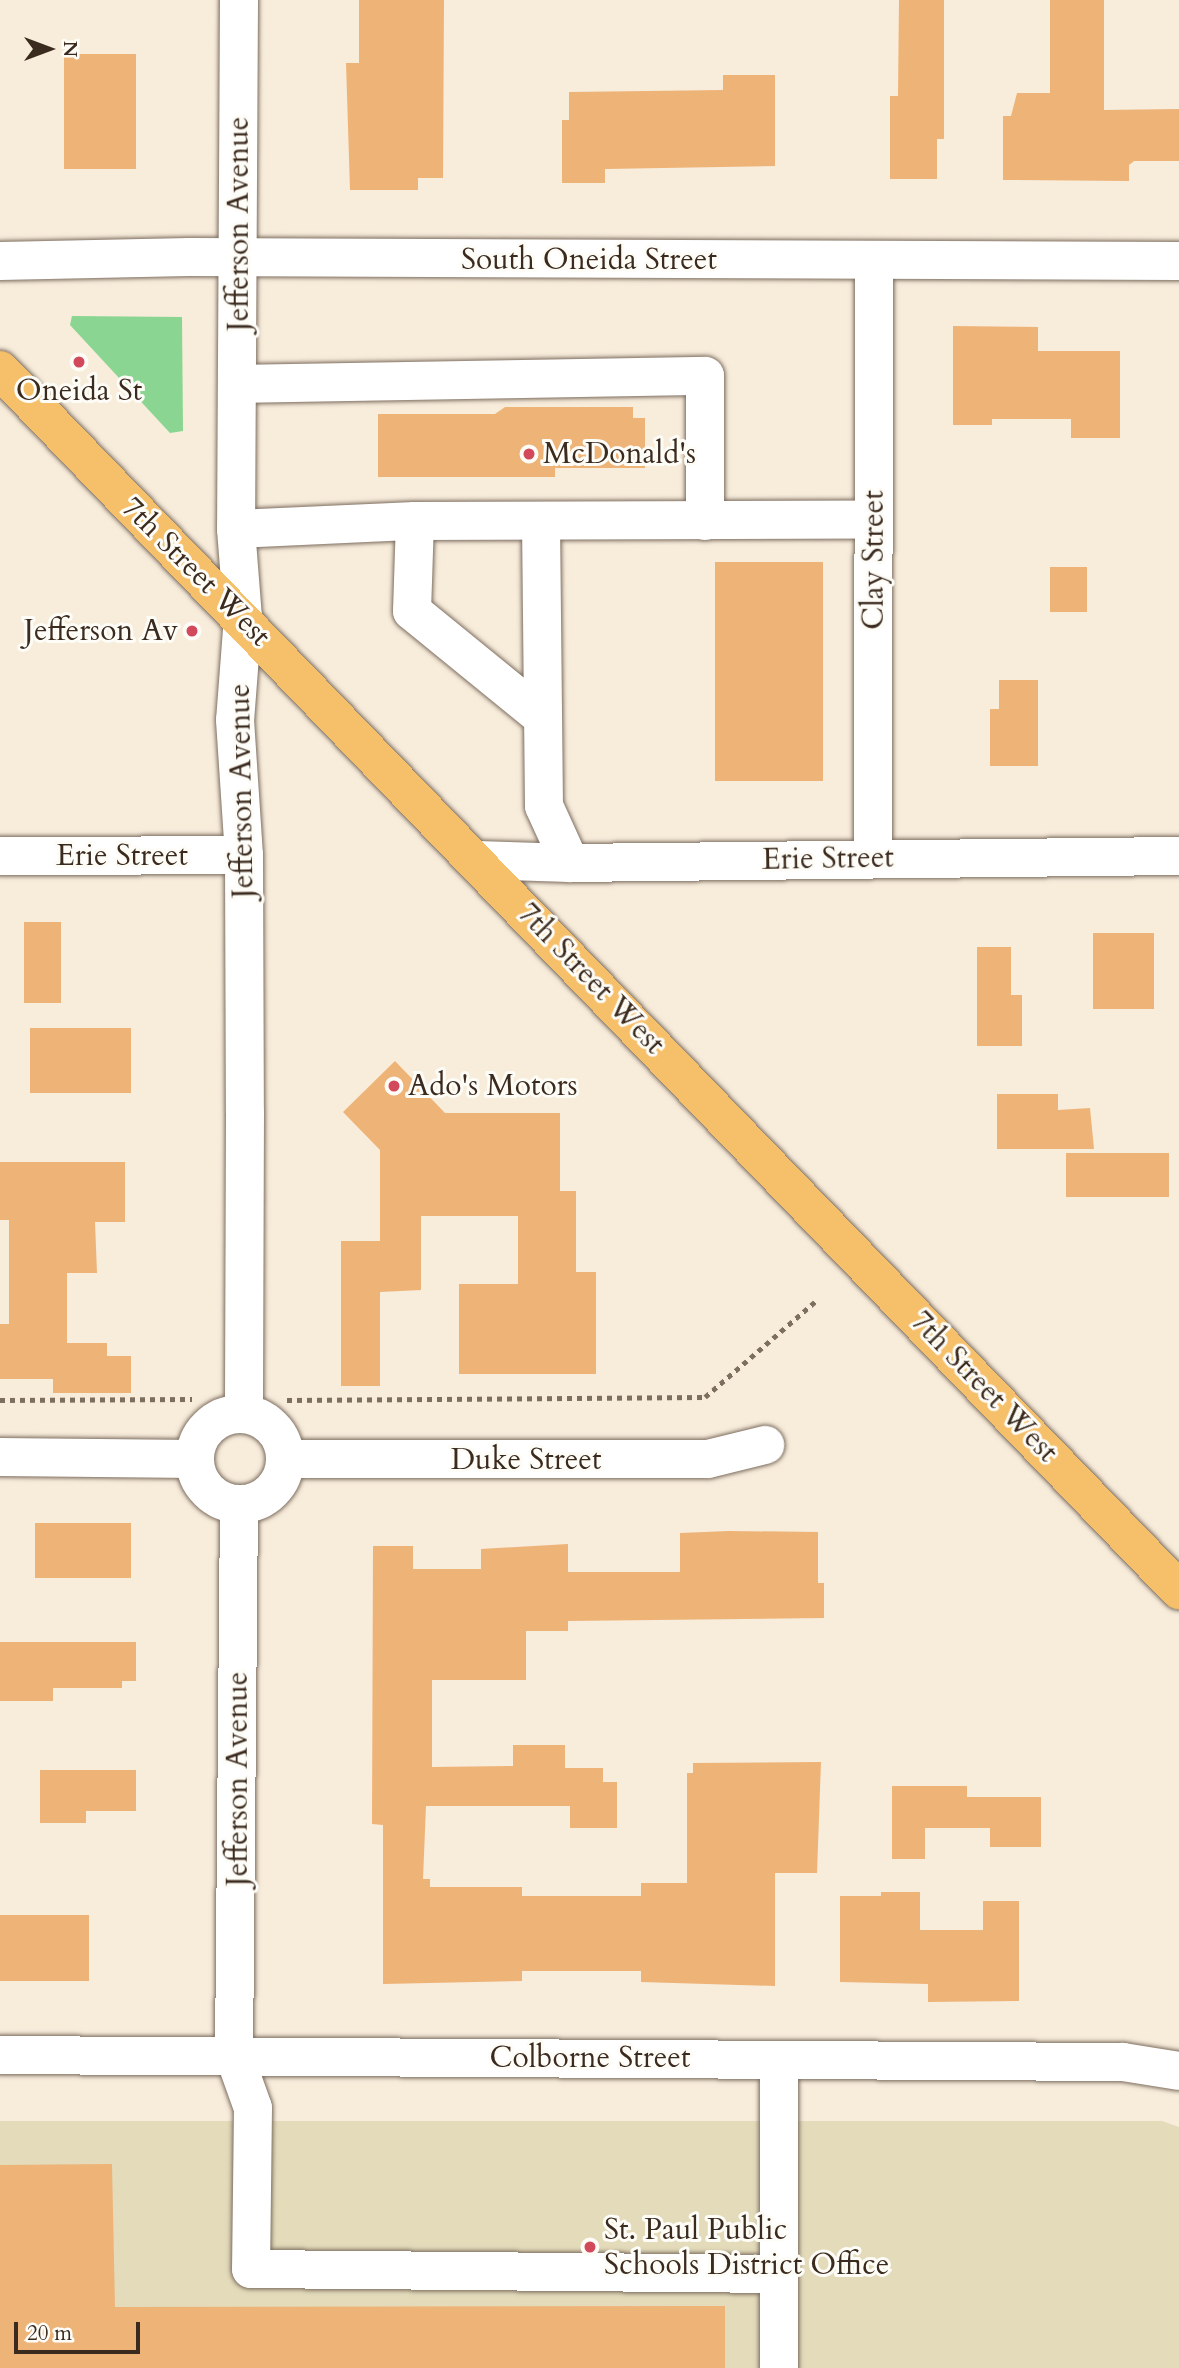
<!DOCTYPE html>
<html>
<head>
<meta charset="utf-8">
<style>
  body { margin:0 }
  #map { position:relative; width:1179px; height:2368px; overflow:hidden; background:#f8ecdb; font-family:Cardo,serif }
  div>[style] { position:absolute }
  .built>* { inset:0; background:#e3dbba }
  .green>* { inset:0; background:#8ad592 }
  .building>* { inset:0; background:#eeb377; transform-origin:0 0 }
  .path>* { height:4.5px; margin-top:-2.25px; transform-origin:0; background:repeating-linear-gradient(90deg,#7d6e60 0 5px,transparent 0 10px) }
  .roads { filter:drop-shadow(0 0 2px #7d6e60) drop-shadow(0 0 2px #7d6e60) }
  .minor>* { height:38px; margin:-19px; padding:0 19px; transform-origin:19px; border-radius:19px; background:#fff }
  .minor>.ring { margin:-19px; padding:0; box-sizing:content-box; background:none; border:38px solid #fff; border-radius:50% }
  .major>* { height:38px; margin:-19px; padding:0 19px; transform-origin:19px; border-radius:19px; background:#f6c06b }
  .dots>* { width:19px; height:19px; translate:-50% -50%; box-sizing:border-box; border:4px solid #fdfcf7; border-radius:50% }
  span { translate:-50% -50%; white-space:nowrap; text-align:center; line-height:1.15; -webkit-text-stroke:6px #fdfcf7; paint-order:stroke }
  .street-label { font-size:30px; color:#3b2a1e }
  .poi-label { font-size:30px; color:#3b2a1e }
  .left { translate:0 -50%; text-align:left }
  .right { translate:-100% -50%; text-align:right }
  .north { position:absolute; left:14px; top:14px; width:70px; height:70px; -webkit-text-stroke:5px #fdfcf7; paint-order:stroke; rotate:90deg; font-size:19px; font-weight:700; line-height:28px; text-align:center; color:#3b2a1e }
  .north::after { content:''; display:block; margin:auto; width:24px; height:32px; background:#3b2a1e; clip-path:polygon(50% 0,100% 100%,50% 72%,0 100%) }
  .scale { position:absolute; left:14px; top:2322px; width:126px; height:32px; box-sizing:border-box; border:4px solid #3b2a1e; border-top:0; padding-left:9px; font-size:21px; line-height:24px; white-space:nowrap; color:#3b2a1e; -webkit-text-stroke:5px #fdfcf7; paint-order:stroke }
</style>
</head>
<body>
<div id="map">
  <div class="built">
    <div style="clip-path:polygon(0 2121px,1162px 2121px,1179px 2127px,1179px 2368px,0 2368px)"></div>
  </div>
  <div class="green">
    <div style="clip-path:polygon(72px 316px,182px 317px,183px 431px,170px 433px,70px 325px)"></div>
  </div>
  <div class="building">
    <div style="clip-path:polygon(359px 0,444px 0,443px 178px,418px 178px,418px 190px,350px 190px,346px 63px,359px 63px)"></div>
    <div style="clip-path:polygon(899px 0,944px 0,944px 139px,937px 139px,937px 179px,890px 179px,890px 96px,898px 96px)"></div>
    <div style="clip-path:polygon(1050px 0,1104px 0,1104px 110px,1179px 109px,1179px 161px,1134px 161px,1129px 165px,1129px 181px,1003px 180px,1003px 116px,1011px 116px,1017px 93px,1050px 93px)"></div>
    <div style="left:64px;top:54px;width:72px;height:115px"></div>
    <div style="clip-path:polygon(723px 75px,775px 75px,775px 166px,605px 169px,605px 183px,562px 183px,562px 120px,569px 120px,569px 92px,723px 90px)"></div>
    <div style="clip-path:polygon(953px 326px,1038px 327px,1038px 351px,1120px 351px,1120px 438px,1071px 438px,1071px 419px,992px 419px,992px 425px,953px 425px)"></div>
    <div style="clip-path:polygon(505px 407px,633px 407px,633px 418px,645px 418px,645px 468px,555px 468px,555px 477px,378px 477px,378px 414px,495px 414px)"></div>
    <div style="left:715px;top:562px;width:108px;height:219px"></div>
    <div style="left:1050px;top:567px;width:37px;height:45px"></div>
    <div style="clip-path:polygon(999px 680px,1038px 680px,1038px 766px,990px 766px,990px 709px,999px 709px)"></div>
    <div style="left:24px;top:922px;width:37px;height:81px"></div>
    <div style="left:1093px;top:933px;width:61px;height:76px"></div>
    <div style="clip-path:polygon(977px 947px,1011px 947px,1011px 995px,1022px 995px,1022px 1046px,977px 1046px)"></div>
    <div style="left:30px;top:1028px;width:101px;height:65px"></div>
    <div style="clip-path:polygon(395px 1061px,445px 1113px,560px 1113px,560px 1191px,576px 1191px,576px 1272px,596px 1272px,596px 1374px,459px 1374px,459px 1284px,518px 1284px,518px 1216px,421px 1216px,421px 1290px,380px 1292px,380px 1386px,341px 1386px,341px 1241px,380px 1241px,380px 1150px,343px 1112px)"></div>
    <div style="clip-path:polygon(997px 1094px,1058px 1094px,1058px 1110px,1090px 1108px,1094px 1149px,997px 1149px)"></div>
    <div style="left:1066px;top:1153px;width:103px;height:44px"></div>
    <div style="clip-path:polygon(0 1162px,125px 1162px,125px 1222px,95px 1222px,97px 1273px,67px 1273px,67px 1343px,107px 1343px,107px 1356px,131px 1356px,131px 1393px,53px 1393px,53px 1379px,0 1379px,0 1324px,9px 1324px,9px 1220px,0 1220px)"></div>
    <div style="left:35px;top:1523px;width:96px;height:55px"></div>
    <div style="clip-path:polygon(729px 1531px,818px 1532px,818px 1583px,824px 1583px,824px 1618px,568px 1621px,568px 1631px,526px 1631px,526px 1680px,432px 1680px,432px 1767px,513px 1766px,513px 1745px,565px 1745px,565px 1768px,603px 1768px,603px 1782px,617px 1782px,617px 1828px,570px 1828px,570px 1806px,426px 1806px,423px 1879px,430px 1879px,430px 1887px,522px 1887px,522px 1896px,641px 1896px,641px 1883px,687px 1883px,687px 1773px,693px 1773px,693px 1763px,821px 1762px,817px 1873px,775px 1873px,775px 1986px,641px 1982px,641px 1971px,522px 1971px,522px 1981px,383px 1984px,383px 1825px,372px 1824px,373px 1546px,413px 1546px,413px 1569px,481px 1569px,481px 1549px,568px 1544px,568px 1572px,680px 1572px,680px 1533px)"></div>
    <div style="clip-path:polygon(0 1642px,136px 1642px,136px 1681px,122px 1681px,122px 1688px,53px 1688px,53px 1701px,0 1701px)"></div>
    <div style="clip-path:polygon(40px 1770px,136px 1770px,136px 1811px,86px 1811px,86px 1823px,40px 1823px)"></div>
    <div style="clip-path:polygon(892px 1786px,967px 1786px,967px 1797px,1041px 1797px,1041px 1847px,990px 1847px,990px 1828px,925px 1828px,925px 1859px,892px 1859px)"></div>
    <div style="clip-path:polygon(881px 1892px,920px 1892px,920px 1930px,983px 1930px,983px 1901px,1019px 1901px,1019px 2001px,928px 2002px,928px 1984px,840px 1982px,840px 1896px,881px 1896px)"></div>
    <div style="left:0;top:1915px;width:89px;height:66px"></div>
    <div style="clip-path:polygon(112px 2164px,115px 2307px,725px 2306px,725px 2368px,0 2368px,0 2165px)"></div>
  </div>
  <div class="path">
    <div style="left:0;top:1400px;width:192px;rotate:-0.3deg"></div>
    <div style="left:287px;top:1400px;width:418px;rotate:-0.4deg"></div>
    <div style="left:705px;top:1397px;width:147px;rotate:-40.9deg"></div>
  </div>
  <div class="roads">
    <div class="minor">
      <div style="left:239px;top:0;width:529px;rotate:90.32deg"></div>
      <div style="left:236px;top:529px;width:88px;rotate:85.5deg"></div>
      <div style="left:243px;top:617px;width:103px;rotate:94.4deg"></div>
      <div style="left:235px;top:720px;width:135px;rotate:86.2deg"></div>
      <div style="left:244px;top:855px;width:258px;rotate:89.8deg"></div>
      <div style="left:245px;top:1113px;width:286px;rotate:90.2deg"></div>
      <div style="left:244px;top:1399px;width:15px;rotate:106deg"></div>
      <div style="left:0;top:261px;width:189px;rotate:-1.2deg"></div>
      <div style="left:189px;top:257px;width:990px;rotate:0.23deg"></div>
      <div style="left:239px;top:384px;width:466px;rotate:-1deg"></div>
      <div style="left:705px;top:376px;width:145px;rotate:90deg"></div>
      <div style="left:415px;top:521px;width:90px;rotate:91.9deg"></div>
      <div style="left:412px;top:611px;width:169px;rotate:39.2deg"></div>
      <div style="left:541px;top:521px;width:285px;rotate:89.4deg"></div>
      <div style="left:544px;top:806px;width:63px;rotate:65.5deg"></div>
      <div style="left:236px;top:529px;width:179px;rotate:-2.6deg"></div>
      <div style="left:415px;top:521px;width:459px;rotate:-0.2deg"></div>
      <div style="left:0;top:856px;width:244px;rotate:-0.2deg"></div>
      <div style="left:873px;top:857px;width:595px;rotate:-89.9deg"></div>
      <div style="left:477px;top:860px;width:93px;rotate:1.8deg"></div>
      <div style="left:570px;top:863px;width:609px;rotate:-0.66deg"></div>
      <div class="ring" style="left:195px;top:1414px;width:52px;height:52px"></div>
      <div style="left:0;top:1457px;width:195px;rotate:0.6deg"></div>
      <div style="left:285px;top:1459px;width:423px"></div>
      <div style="left:708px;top:1459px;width:59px;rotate:-13.8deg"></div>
      <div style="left:239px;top:1504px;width:551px;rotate:90.52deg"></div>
      <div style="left:234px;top:2055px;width:56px;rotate:70.3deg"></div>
      <div style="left:253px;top:2108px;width:161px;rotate:90.7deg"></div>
      <div style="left:251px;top:2269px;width:528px;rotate:0.54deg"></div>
      <div style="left:0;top:2055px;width:1123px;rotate:0.36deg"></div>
      <div style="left:1123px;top:2062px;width:57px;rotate:9.1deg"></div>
      <div style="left:779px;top:2060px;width:308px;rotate:90deg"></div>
    </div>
    <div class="major">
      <div style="left:0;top:370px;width:1697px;rotate:45.98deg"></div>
    </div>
  </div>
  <div class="dots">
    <div style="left:79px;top:362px;background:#d1495b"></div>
    <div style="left:529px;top:454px;background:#d1495b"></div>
    <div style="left:192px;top:631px;background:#d1495b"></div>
    <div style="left:394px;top:1086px;background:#d1495b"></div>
    <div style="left:590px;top:2247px;background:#d1495b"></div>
  </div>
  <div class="street-label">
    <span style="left:239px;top:224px;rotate:-90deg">Jefferson Avenue</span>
    <span style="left:589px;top:260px">South Oneida Street</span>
    <span style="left:874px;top:560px;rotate:-90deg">Clay Street</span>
    <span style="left:196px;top:572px;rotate:45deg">7th Street West</span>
    <span style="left:242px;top:791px;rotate:-91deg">Jefferson Avenue</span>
    <span style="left:122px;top:856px">Erie Street</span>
    <span style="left:828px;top:859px;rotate:-1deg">Erie Street</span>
    <span style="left:591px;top:979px;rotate:46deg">7th Street West</span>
    <span style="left:984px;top:1387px;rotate:46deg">7th Street West</span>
    <span style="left:526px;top:1460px">Duke Street</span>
    <span style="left:238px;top:1779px;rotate:-90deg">Jefferson Avenue</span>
    <span style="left:590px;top:2058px">Colborne Street</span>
  </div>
  <div class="poi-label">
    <span style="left:79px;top:391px">Oneida St</span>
    <span class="left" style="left:543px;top:454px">McDonald's</span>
    <span class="right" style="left:178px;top:631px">Jefferson Av</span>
    <span class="left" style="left:408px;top:1086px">Ado's Motors</span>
    <span class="left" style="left:604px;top:2247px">St. Paul Public<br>Schools District Office</span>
  </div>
  <div class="north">N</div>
  <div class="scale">20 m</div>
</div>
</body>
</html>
